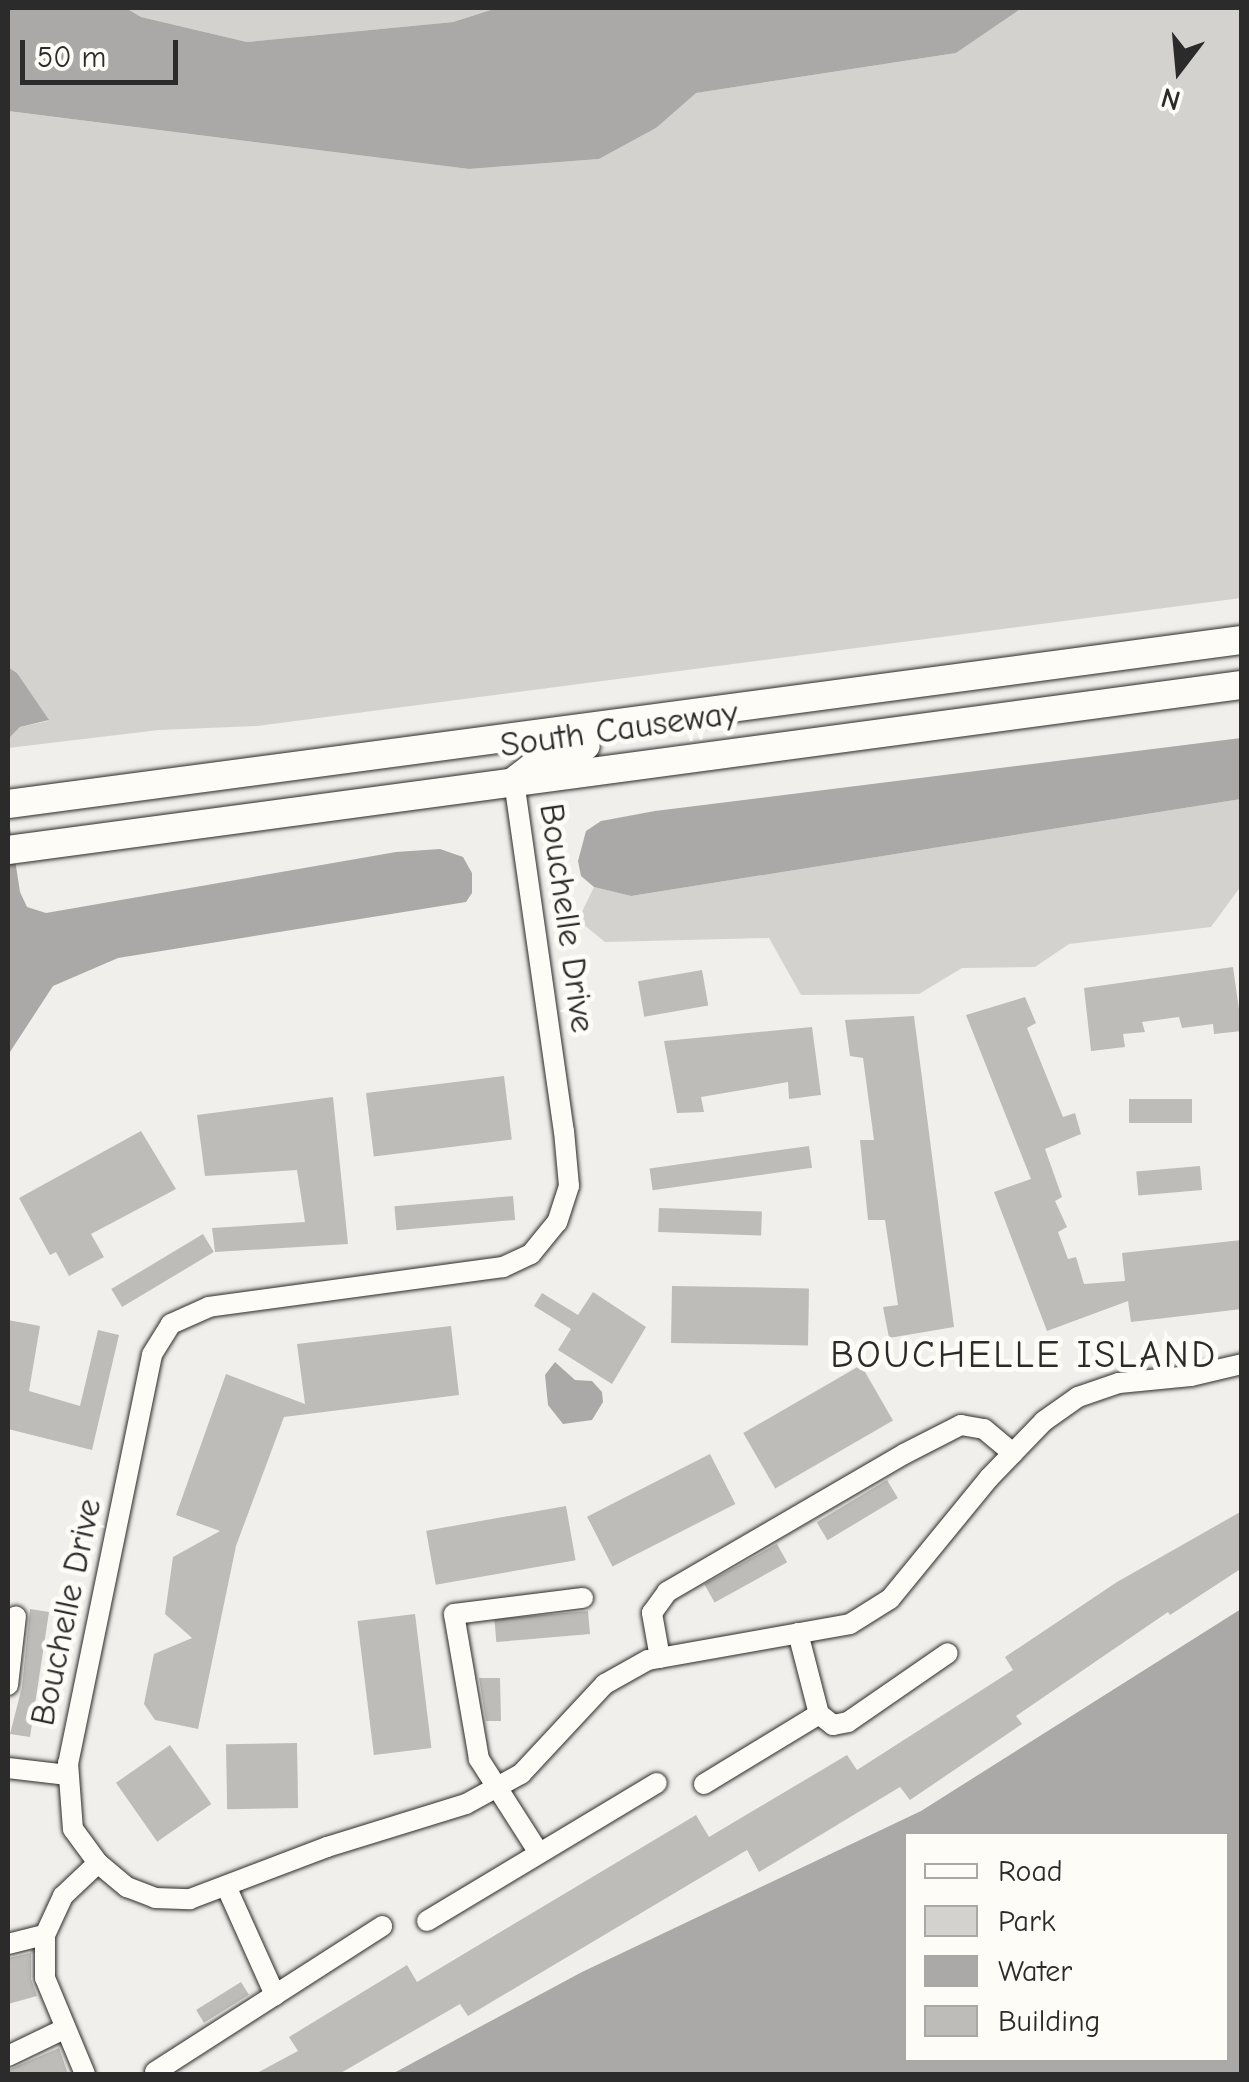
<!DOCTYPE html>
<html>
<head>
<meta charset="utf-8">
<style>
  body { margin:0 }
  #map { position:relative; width:1249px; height:2082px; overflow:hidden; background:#f0efeb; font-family:"Comic Neue",sans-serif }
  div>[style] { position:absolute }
  .green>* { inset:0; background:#d3d2cf }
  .water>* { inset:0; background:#aaa9a7 }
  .building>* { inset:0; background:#bdbcb8; transform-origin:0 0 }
  .roads { filter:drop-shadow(0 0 2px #2b2b2b) drop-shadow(0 0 2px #2b2b2b) }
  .minor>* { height:20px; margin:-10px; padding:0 10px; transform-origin:10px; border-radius:10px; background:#fdfcf7 }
  .secondary>* { height:28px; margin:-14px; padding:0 14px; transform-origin:14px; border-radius:14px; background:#fdfcf7 }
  span { translate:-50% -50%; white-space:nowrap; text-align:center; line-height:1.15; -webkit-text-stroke:10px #fdfcf7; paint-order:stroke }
  .street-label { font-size:35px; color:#2b2b2b }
  .neighbourhood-label { font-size:38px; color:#2b2b2b; letter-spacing:2.5px }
  .frame { position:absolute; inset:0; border:10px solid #2b2b2b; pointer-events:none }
  .legend { position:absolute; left:904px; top:1832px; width:325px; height:230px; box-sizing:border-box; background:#fdfcf7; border:2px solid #a9a8a5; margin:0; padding:12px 18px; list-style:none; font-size:30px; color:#2b2b2b }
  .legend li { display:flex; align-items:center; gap:20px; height:50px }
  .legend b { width:50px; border:2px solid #a9a8a5 }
  .north { position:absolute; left:1129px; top:20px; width:100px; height:100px; -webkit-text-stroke:8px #fdfcf7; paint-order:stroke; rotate:196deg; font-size:28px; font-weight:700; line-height:40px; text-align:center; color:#2b2b2b }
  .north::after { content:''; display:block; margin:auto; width:35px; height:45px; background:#2b2b2b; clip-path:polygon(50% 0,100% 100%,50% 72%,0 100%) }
  .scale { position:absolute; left:20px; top:40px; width:158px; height:45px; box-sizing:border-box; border:5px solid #2b2b2b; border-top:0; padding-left:12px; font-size:30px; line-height:35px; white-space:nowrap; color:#2b2b2b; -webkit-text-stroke:8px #fdfcf7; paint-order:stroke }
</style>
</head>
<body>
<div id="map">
  <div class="green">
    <div style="clip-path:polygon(126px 8px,497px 8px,453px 22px,247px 42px,141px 17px)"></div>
    <div style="clip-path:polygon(1022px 8px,1241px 8px,1241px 598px,257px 726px,159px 730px,8px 748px,8px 739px,20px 727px,48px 721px,17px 673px,8px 667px,8px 111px,469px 169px,599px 159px,656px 128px,695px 93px,956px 53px)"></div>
    <div style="clip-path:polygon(1241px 799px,1241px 886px,1211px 927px,1069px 944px,1035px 967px,962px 968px,919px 994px,801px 995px,769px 938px,605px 942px,578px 920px,594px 887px,631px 896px)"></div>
  </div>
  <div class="water">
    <div style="clip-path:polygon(8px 8px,126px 8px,141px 17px,247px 42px,453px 22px,497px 8px,1022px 8px,956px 53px,696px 93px,656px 128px,599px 159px,469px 169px,8px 111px)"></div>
    <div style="clip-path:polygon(8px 667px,17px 673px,49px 720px,20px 727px,8px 739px)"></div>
    <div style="clip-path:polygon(1241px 738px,1241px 799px,631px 896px,594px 887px,581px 876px,578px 861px,586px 831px,601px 821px,655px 811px)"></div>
    <div style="clip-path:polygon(8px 814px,20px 892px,27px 907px,46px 913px,396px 852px,440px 849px,463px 857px,472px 873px,472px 893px,466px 902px,118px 958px,53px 986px,8px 1055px)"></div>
    <div style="clip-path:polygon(555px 1362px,575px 1380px,592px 1381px,602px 1392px,603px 1402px,592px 1420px,563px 1424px,548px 1405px,545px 1375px)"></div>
    <div style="clip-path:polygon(evenodd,1241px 1609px,1241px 2074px,392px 2074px,582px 1972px,921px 1811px,1241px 1609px,1226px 1834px,1226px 2060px,906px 2060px,906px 1834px,1226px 1834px)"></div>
  </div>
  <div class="building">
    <div style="clip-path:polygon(1233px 967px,1242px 1031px,1214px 1034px,1213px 1024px,1182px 1028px,1179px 1017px,1142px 1022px,1145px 1032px,1123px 1034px,1125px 1047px,1091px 1051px,1084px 988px)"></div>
    <div style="left:702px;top:970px;width:36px;height:65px;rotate:80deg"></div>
    <div style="clip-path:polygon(1025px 997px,1036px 1023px,1027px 1028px,1063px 1117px,1075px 1113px,1081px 1134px,1045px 1149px,1062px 1197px,1055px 1201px,1067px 1227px,1058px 1232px,1068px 1259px,1076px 1257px,1084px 1284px,1125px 1281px,1122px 1253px,1242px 1240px,1242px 1309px,1131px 1322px,1128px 1301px,1047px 1331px,994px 1192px,1031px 1179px,966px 1015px)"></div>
    <div style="clip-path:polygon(914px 1016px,954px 1327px,889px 1338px,883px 1307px,898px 1305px,885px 1220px,868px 1220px,860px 1140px,874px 1140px,863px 1058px,850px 1056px,845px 1020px)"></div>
    <div style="clip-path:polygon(812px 1027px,821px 1095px,789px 1099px,788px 1082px,701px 1097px,704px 1112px,677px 1113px,664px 1041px)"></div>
    <div style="left:504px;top:1076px;width:64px;height:139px;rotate:83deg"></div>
    <div style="clip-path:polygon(333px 1097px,348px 1244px,215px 1252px,212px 1228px,305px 1222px,297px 1170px,205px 1176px,197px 1115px)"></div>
    <div style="left:1129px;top:1099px;width:63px;height:24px"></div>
    <div style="clip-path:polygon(141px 1131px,176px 1189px,91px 1234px,104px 1257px,69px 1276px,56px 1252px,50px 1255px,19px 1198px)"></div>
    <div style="left:809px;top:1146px;width:22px;height:161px;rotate:82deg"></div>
    <div style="left:1200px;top:1166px;width:24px;height:64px;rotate:85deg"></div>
    <div style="left:513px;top:1196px;width:24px;height:119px;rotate:85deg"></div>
    <div style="left:659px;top:1208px;width:103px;height:24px;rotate:2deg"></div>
    <div style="left:203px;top:1234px;width:21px;height:107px;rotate:59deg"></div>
    <div style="left:672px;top:1286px;width:137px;height:57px;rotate:1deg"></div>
    <div style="clip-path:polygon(593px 1292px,646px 1327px,612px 1384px,558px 1350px,571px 1329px,534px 1306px,542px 1293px,578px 1315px)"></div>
    <div style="clip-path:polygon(8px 1320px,40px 1326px,29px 1391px,80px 1406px,98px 1330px,119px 1335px,92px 1450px,8px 1429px)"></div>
    <div style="clip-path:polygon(451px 1326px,459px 1395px,284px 1417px,236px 1546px,198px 1729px,155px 1720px,144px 1704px,154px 1654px,192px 1638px,165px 1614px,173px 1557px,220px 1531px,176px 1515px,226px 1374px,305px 1404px,297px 1344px)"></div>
    <div style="left:861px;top:1365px;width:64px;height:136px;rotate:60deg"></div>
    <div style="left:710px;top:1454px;width:56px;height:138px;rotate:63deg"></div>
    <div style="left:887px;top:1480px;width:21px;height:82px;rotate:59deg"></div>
    <div style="left:566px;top:1506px;width:55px;height:142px;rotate:80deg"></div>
    <div style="clip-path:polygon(1242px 1511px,1242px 1568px,1170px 1615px,1168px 1612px,1016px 1716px,1022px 1724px,910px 1800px,900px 1787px,759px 1872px,747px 1850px,468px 2016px,460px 2004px,339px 2074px,255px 2074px,298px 2051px,289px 2037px,407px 1965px,417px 1982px,696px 1815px,709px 1837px,847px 1755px,857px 1770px,1013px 1670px,1005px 1657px,1117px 1582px)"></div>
    <div style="left:777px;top:1544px;width:21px;height:83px;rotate:61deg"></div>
    <div style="clip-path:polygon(30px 1609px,49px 1612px,30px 1737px,10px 1734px,22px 1687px)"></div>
    <div style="left:588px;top:1611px;width:23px;height:94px;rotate:85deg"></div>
    <div style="left:415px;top:1614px;width:135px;height:58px;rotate:83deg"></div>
    <div style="clip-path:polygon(479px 1678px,500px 1678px,501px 1721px,486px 1721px)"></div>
    <div style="left:297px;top:1743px;width:65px;height:71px;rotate:89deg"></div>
    <div style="left:170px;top:1745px;width:72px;height:66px;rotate:55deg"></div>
    <div style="clip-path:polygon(31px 1953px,31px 1979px,37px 1996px,8px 2004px,8px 1958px)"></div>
    <div style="left:241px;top:1982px;width:15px;height:53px;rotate:58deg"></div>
    <div style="clip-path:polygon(59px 2048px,68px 2074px,8px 2074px,8px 2070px)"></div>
  </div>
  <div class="roads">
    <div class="minor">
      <div style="left:514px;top:781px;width:354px;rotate:81.9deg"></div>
      <div style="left:564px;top:1131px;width:55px;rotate:84.8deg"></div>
      <div style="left:569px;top:1186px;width:38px;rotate:108deg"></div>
      <div style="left:557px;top:1222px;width:41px;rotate:129.1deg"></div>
      <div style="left:531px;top:1254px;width:31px;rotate:155deg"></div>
      <div style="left:503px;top:1267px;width:297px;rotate:172.3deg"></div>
      <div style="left:209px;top:1307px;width:42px;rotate:155.9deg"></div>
      <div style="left:171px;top:1324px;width:36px;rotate:122deg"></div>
      <div style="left:152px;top:1355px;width:417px;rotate:101.6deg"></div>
      <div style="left:68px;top:1763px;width:66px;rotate:85.7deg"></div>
      <div style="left:73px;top:1829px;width:42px;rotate:53.7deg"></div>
      <div style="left:98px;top:1863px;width:38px;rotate:40deg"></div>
      <div style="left:127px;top:1887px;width:30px;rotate:21deg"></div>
      <div style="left:155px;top:1898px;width:35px;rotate:2deg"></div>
      <div style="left:190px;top:1899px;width:147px;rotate:-20.8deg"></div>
      <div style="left:327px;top:1847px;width:145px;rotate:-17.2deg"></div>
      <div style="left:466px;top:1804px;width:63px;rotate:-28.6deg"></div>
      <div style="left:521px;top:1774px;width:123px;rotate:-47deg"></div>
      <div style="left:605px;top:1684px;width:49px;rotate:-29.2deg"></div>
      <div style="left:648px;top:1660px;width:205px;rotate:-10.1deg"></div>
      <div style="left:850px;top:1624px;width:47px;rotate:-32deg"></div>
      <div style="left:890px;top:1599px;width:156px;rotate:-50.7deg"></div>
      <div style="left:989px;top:1478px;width:79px;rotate:-46deg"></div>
      <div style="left:1044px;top:1421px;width:42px;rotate:-35.2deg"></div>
      <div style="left:1078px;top:1397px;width:43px;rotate:-18.9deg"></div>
      <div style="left:1119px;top:1383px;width:72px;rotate:-5.6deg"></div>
      <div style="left:1191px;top:1376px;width:52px;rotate:-13.2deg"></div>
      <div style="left:798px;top:1633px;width:84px;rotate:75.5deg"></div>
      <div style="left:819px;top:1714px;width:18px;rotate:38deg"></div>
      <div style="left:833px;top:1725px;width:15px;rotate:-11deg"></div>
      <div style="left:848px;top:1722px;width:121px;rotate:-34.6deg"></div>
      <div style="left:660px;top:1658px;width:46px;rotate:-100.1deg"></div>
      <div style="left:652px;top:1613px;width:26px;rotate:-54deg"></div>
      <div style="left:667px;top:1592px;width:274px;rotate:-30.2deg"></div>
      <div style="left:904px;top:1454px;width:64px;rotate:-27deg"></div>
      <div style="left:961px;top:1425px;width:23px;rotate:10deg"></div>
      <div style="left:984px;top:1429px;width:38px;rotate:40deg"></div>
      <div style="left:8px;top:1685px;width:69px;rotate:-83.4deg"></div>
      <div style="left:8px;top:1768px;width:60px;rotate:6.7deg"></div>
      <div style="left:704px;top:1784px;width:135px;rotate:-31.3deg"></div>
      <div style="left:539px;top:1853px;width:112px;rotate:-122.6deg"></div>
      <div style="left:479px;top:1759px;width:147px;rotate:-99.8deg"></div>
      <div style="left:454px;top:1614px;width:130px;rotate:-7.1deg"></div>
      <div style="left:226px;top:1886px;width:120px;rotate:65.8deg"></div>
      <div style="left:427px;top:1921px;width:268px;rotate:-31deg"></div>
      <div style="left:8px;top:1944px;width:38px;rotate:-14deg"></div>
      <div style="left:8px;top:2056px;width:64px;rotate:-25.8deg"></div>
      <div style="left:155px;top:2072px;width:270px;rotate:-32.7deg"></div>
      <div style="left:85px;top:2074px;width:104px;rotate:-112.6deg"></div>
      <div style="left:45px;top:1978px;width:43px;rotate:-90deg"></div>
      <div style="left:45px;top:1935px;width:43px;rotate:-65.2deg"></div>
      <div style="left:63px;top:1896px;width:48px;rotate:-43.3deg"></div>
    </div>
    <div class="secondary">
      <div style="left:514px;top:781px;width:49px;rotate:-37.6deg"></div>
      <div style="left:553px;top:751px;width:33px;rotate:-9deg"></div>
      <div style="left:8px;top:804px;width:1245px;rotate:-7.57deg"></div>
      <div style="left:8px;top:850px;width:1245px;rotate:-7.62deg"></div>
    </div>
  </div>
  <div class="street-label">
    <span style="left:619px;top:729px;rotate:-8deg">South Causeway</span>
    <span style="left:567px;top:918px;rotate:82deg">Bouchelle Drive</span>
    <span style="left:66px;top:1612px;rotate:-78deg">Bouchelle Drive</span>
  </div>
  <div class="neighbourhood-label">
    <span style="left:1024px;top:1356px">BOUCHELLE ISLAND</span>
  </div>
  <div class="frame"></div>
  <ul class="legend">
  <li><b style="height:12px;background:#fdfcf7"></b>Road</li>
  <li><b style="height:28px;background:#d3d2cf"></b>Park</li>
  <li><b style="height:28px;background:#aaa9a7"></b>Water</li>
  <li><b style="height:28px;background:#bdbcb8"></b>Building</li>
  </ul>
  <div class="north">N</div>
  <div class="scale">50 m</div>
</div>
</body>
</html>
